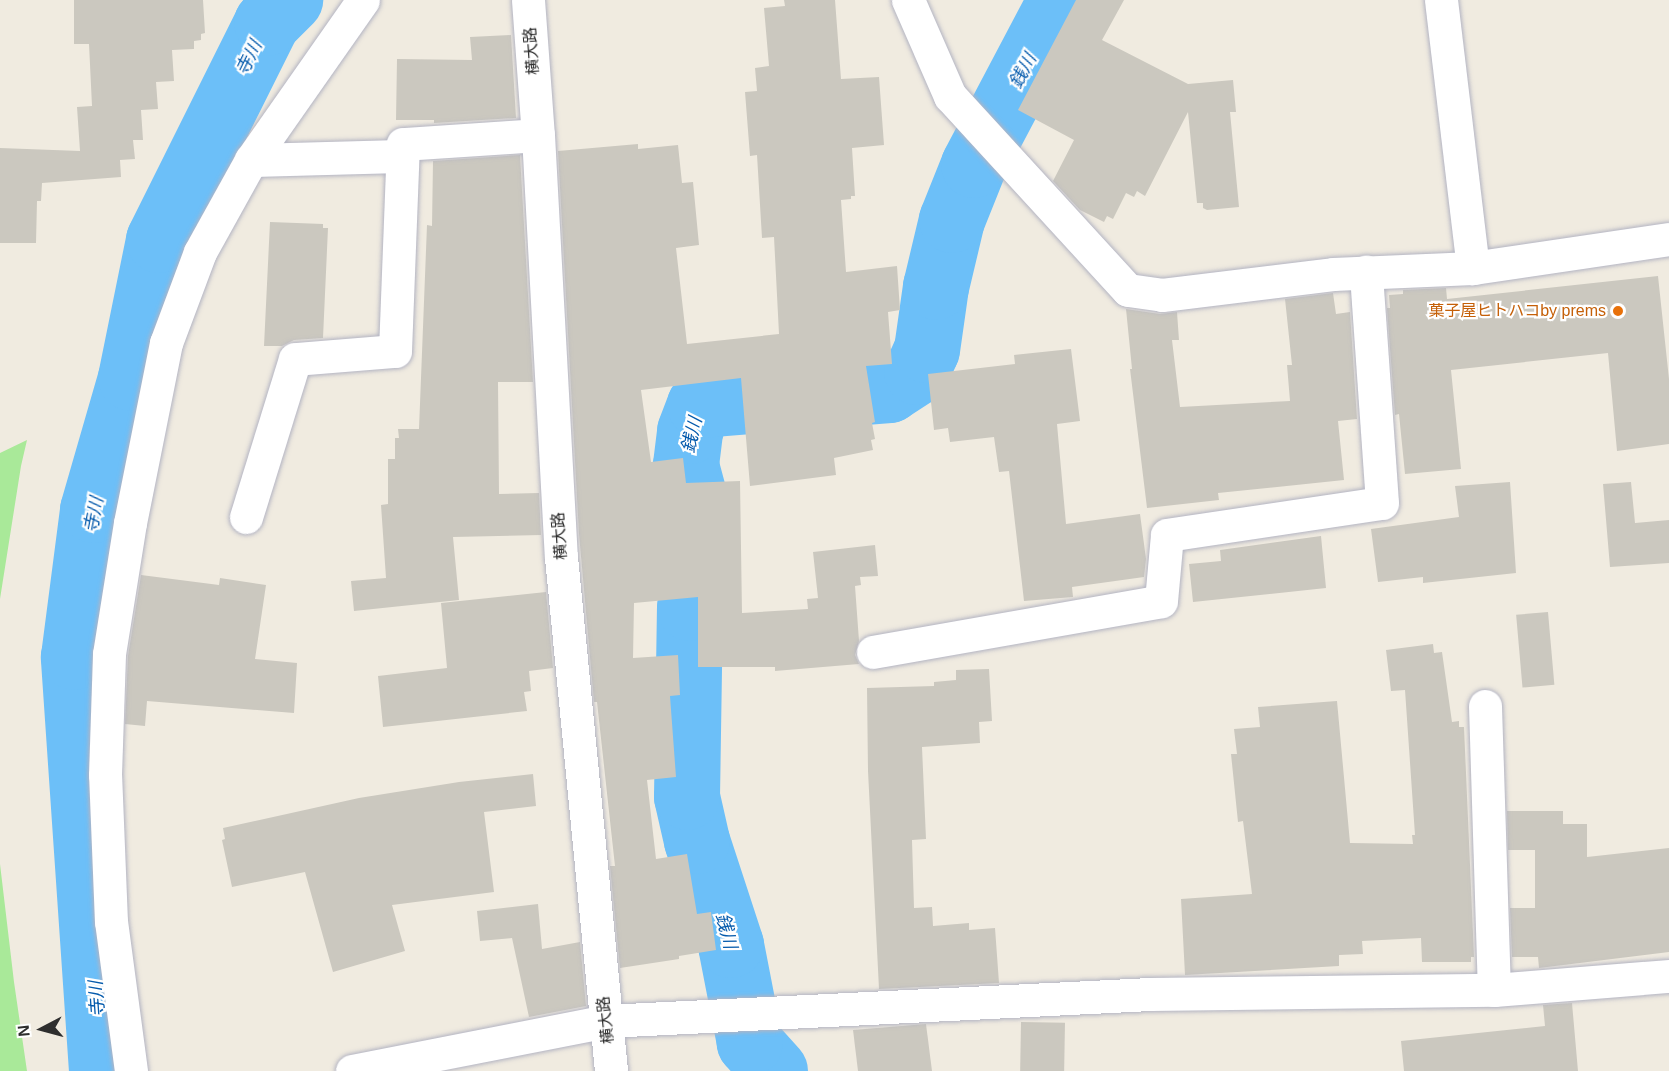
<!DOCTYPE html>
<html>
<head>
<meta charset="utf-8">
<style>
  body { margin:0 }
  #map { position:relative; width:1669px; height:1071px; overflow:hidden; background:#f0ebe0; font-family:Arial,"Noto Sans JP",sans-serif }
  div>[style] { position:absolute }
  .green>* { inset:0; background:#a9e999 }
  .river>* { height:66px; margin:-33px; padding:0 33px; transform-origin:33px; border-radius:33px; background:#6cbff8 }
  .building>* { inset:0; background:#cbc8bf; transform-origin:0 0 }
  .roads { filter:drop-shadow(0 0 2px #b3b4c2) drop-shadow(0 0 2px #b3b4c2) }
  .minor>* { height:33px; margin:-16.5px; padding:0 16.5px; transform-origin:16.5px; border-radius:16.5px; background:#fff }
  .dots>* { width:16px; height:16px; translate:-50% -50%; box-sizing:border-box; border:3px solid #fff; border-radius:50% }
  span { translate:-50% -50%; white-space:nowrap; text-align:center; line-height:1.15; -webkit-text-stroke:4.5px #fff; paint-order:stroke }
  .street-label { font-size:16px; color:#2e2e2e }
  .food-label { font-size:16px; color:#c56008 }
  .right { translate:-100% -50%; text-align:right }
  .water-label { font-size:18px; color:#045aac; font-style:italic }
  .north { position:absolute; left:12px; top:999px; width:60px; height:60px; -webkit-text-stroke:4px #fff; paint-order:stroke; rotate:264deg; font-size:16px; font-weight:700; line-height:24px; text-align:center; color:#2e2e2e }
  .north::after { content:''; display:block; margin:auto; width:21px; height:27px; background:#2e2e2e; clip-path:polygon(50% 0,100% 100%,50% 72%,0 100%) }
</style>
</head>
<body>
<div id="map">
  <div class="green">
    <div style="clip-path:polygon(27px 440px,21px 466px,0 599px,0 453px)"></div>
    <div style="clip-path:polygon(0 864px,14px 982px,27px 1071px,0 1071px)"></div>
  </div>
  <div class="river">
    <div style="left:102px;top:1071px;width:415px;rotate:-93.9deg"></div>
    <div style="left:74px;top:657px;width:148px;rotate:-82.6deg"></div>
    <div style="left:93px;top:510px;width:137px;rotate:-73.9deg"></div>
    <div style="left:131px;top:378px;width:141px;rotate:-78.5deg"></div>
    <div style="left:159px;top:240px;width:242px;rotate:-63.5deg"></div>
    <div style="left:267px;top:23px;width:33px;rotate:-45deg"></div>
    <div style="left:775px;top:1071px;width:38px;rotate:-132deg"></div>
    <div style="left:750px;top:1043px;width:100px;rotate:-101deg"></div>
    <div style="left:731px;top:945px;width:109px;rotate:-108.1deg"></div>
    <div style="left:697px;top:841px;width:45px;rotate:-102.8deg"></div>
    <div style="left:687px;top:797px;width:189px;rotate:-89.1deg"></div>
    <div style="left:690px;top:608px;width:64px;rotate:-82.9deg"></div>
    <div style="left:698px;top:544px;width:45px;rotate:-93.8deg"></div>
    <div style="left:695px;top:499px;width:35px;rotate:-105deg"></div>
    <div style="left:686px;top:465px;width:34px;rotate:-83deg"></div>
    <div style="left:690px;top:431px;width:28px;rotate:-69deg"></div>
    <div style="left:700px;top:405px;width:190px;rotate:-4.5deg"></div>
    <div style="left:889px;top:390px;width:33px;rotate:-33deg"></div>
    <div style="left:917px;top:372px;width:24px;rotate:-66deg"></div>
    <div style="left:927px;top:350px;width:64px;rotate:-81.9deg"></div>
    <div style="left:936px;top:287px;width:69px;rotate:-76.6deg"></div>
    <div style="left:952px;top:220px;width:59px;rotate:-68.2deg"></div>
    <div style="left:974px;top:165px;width:187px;rotate:-62.2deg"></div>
  </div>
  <div class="building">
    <div style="clip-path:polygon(74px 0,203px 0,205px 33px,201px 34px,201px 40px,194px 41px,194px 49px,172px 50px,174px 81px,156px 82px,158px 109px,141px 110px,143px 140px,133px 140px,135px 159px,120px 160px,121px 177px,42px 183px,41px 201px,37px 201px,36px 243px,0 243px,0 148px,80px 151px,77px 107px,92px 106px,89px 44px,74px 44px)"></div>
    <div style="clip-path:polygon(784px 0,835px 0,841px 79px,879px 77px,884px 145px,852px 148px,855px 196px,851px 196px,851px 199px,841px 200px,846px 272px,897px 266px,900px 310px,888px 312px,892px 364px,866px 366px,875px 422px,872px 423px,875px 439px,871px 440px,873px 450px,834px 458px,836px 475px,750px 486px,741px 378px,641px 390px,651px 462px,683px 458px,686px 483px,740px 481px,742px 613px,808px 609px,807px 599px,818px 598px,813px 552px,875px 545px,878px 576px,860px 577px,861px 585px,855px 586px,859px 641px,855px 655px,859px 664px,775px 671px,775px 667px,698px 667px,698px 597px,634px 603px,633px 658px,678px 655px,680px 695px,670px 696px,676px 777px,647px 780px,656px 859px,687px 854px,697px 914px,711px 912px,716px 950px,679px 956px,679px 959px,620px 968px,610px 866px,615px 866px,597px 702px,594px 702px,579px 534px,558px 151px,638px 144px,638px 149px,678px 145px,682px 183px,693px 182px,699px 245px,676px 248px,687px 344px,779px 334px,774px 237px,762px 238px,757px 155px,750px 156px,745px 92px,757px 91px,755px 68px,769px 66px,764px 8px,785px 6px)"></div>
    <div style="clip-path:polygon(1076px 0,1124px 0,1102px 40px,1188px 84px,1233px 80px,1236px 112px,1230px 112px,1239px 207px,1207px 210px,1203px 208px,1203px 203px,1197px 203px,1188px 112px,1145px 196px,1137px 191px,1134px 197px,1126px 193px,1113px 219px,1107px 216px,1104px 222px,1080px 210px,1053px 181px,1074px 140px,1018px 110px)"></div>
    <div style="clip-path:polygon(511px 35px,516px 118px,434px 123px,434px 120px,396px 120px,397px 59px,472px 60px,470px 37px)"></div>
    <div style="clip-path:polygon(520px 155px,533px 382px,498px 382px,499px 494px,539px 493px,541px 535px,453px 537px,459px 600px,354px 611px,351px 581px,386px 578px,381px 505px,388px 504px,388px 459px,395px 459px,395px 438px,399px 438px,398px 429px,419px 429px,427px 225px,432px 226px,433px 161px)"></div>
    <div style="clip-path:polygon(270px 222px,323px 224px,323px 228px,328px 228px,323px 338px,294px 340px,282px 346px,264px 346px)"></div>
    <div style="clip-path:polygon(1658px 276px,1669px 379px,1669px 444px,1617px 451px,1608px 353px,1451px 370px,1461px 469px,1405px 474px,1399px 414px,1395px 415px,1387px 308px,1390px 308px,1389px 295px,1403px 294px,1403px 290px,1446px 288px,1447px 299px)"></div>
    <div style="clip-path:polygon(1333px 293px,1336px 314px,1350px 312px,1357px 419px,1338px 421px,1344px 480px,1218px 493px,1219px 500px,1147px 508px,1130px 369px,1132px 369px,1126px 309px,1160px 314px,1177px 312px,1179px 340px,1172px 340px,1180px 407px,1290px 401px,1287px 365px,1292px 365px,1285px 299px)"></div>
    <div style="clip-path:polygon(1071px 349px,1080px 421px,1057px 424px,1066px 524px,1140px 514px,1146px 559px,1144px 577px,1072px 587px,1073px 597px,1024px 601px,1009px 471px,999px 472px,994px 437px,950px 442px,948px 428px,934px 430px,928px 374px,1015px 364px,1014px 355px)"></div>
    <div style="clip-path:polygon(1510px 482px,1516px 573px,1423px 583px,1423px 577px,1378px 582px,1371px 529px,1459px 517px,1455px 486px)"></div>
    <div style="clip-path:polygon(1631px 482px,1635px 523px,1669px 520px,1669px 563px,1610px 567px,1603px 484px)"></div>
    <div style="clip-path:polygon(1321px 536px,1326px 588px,1193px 602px,1189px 564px,1221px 561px,1220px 550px)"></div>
    <div style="clip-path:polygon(141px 575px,219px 585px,220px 578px,266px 585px,255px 659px,297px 663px,294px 713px,147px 701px,145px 726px,125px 724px,128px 656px)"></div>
    <div style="clip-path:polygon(546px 592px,553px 668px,529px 671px,531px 691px,524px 692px,527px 711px,383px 727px,378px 676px,447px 668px,441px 603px)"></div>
    <div style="left:1548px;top:612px;width:73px;height:32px;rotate:85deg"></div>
    <div style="clip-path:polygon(1433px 644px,1434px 653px,1442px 652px,1452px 722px,1459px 721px,1459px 727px,1464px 727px,1474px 957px,1471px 957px,1471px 962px,1422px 962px,1421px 938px,1362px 941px,1363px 954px,1339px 955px,1339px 966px,1185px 975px,1181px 899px,1252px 894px,1243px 821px,1238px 822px,1231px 754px,1237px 754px,1234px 729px,1260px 727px,1258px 707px,1337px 701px,1350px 843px,1413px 844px,1412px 835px,1415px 835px,1405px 690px,1391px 691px,1386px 650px)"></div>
    <div style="clip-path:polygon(989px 669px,992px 721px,979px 722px,980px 743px,922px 747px,926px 839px,912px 840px,914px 908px,932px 907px,933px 926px,969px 923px,969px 930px,995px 928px,999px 983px,879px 989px,868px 771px,867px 688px,934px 686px,934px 682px,956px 680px,956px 670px)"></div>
    <div style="clip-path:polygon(533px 774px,536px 806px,484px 812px,494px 892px,392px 905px,405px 951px,333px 972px,305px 872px,232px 887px,222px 840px,225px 839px,223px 828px,359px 798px,459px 782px)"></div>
    <div style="clip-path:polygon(1507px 811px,1563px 811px,1563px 824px,1587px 824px,1587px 857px,1669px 848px,1669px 952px,1539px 968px,1538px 957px,1512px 957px,1510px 908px,1535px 908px,1535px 850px,1508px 850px)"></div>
    <div style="clip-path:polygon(538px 904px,542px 949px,580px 942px,586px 1006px,529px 1017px,512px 938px,480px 941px,477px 911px)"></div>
    <div style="clip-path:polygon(1572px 1003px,1578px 1071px,1404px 1071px,1401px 1041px,1545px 1026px,1543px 1005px)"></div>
    <div style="left:1021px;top:1022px;width:44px;height:49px;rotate:1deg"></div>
    <div style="clip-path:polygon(926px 1024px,932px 1071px,858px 1071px,853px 1030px)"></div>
  </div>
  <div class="roads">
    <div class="minor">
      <div style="left:528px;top:0;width:135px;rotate:85.8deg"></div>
      <div style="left:538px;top:135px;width:423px;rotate:86.9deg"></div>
      <div style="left:561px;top:557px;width:516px;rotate:84.44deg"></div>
      <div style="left:908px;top:0;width:105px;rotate:66.4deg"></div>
      <div style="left:950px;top:96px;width:263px;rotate:47.5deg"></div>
      <div style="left:1128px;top:290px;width:34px;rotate:8deg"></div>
      <div style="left:1162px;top:295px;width:172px;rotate:-7deg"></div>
      <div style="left:1333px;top:274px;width:140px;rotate:-2.5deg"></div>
      <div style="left:1473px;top:268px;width:198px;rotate:-8.4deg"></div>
      <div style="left:1441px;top:0;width:270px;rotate:83.2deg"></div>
      <div style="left:251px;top:160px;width:151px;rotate:-1.5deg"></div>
      <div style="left:246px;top:517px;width:165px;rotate:-72.8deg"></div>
      <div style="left:295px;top:359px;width:100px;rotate:-4.6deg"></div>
      <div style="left:395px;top:351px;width:207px;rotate:-87.8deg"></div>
      <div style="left:403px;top:144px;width:135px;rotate:-3.8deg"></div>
      <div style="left:873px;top:652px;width:292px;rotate:-10deg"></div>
      <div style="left:1161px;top:601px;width:66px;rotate:-84.8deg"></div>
      <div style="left:1167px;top:535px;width:217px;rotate:-8.5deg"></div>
      <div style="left:1382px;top:503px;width:232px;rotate:-94deg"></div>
      <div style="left:1485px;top:706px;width:284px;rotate:88.2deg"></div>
      <div style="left:131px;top:1071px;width:150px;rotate:-97.6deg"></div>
      <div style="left:111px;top:922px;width:147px;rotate:-92.3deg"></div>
      <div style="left:105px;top:775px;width:121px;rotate:-88.1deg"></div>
      <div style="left:109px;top:654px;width:133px;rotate:-80.9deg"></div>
      <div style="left:130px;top:523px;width:184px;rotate:-78.7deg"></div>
      <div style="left:166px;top:343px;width:97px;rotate:-69.5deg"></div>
      <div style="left:200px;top:252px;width:105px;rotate:-61deg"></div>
      <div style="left:251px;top:160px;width:195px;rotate:-55deg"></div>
      <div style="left:352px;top:1071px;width:259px;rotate:-11.1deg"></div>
      <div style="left:606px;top:1021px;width:545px;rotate:-2.84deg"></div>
      <div style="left:1150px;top:994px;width:344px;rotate:-0.7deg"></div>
      <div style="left:1494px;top:990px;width:176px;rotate:-4.6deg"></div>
    </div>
  </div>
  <div class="dots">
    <div style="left:1618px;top:311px;background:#e8710a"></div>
  </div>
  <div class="street-label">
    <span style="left:532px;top:51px;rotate:-94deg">横大路</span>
    <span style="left:560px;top:536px;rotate:-94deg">横大路</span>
    <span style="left:606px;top:1020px;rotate:-96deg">横大路</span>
  </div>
  <div class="food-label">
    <span class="right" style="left:1606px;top:311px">菓子屋ヒトハコby prems</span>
  </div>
  <div class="water-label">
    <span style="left:249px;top:58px;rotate:-64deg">寺川</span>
    <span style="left:1023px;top:71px;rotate:-62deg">銭川</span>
    <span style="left:692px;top:435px;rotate:-77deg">銭川</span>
    <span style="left:94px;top:515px;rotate:-79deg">寺川</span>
    <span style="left:726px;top:931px;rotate:75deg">銭川</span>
    <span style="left:97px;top:999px;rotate:-94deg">寺川</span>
  </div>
  <div class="north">N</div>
</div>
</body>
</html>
